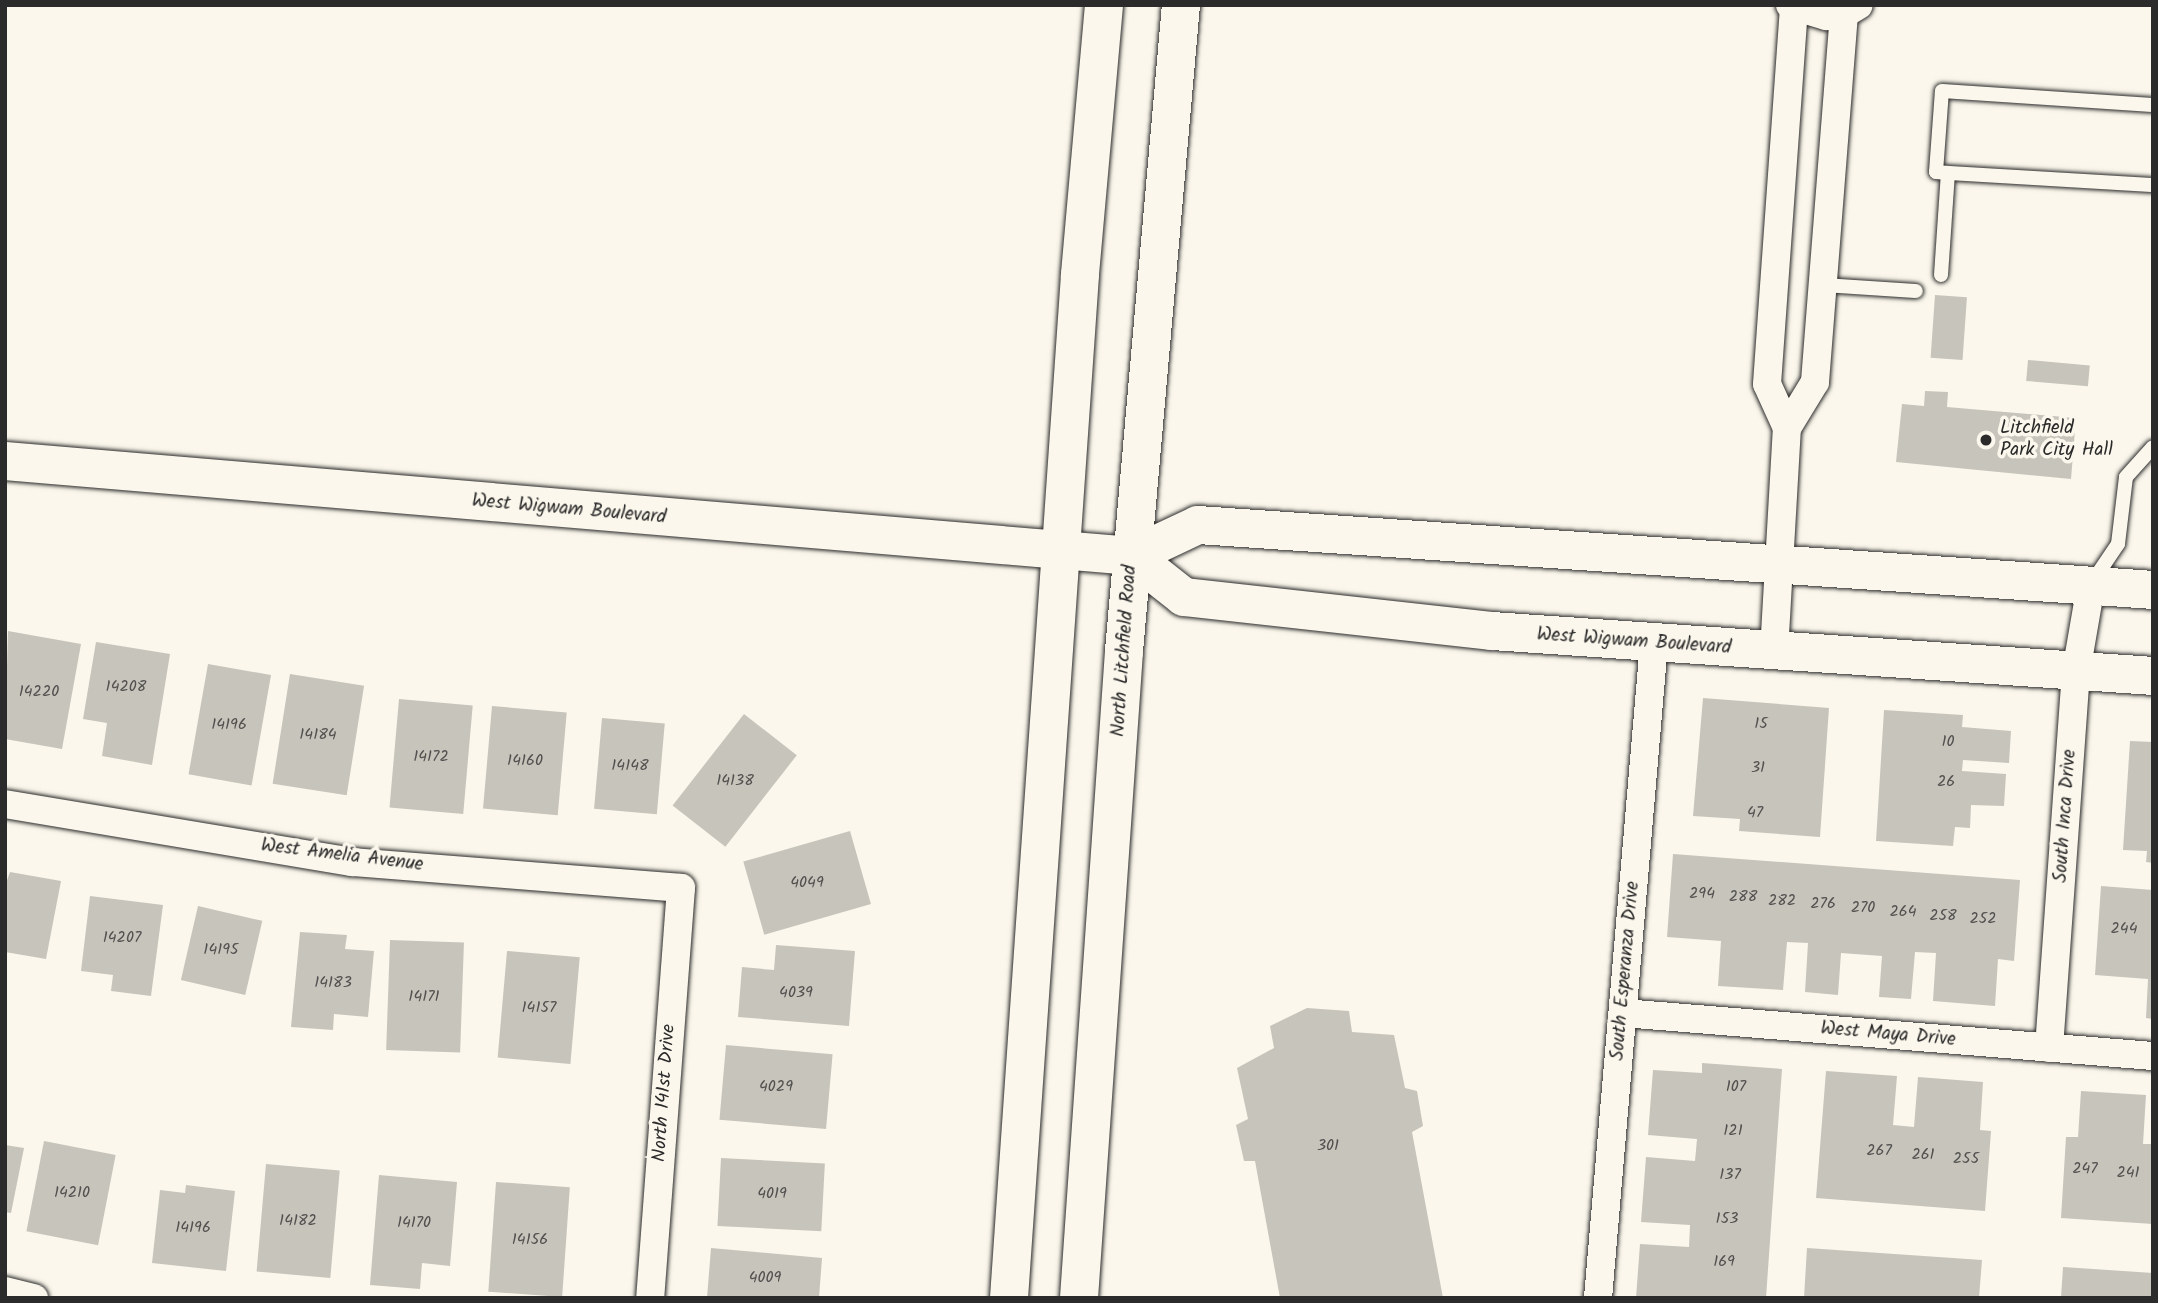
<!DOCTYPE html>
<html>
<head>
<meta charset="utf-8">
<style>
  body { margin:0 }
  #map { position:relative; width:2158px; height:1303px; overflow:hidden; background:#fbf7ec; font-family:Kalam,sans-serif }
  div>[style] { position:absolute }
  .building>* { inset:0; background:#c7c4bc; transform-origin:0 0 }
  .roads { filter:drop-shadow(0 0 2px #2b2b2b) drop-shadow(0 0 2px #2b2b2b) }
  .lane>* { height:14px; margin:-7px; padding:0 7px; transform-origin:7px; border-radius:7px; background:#fbf7ec }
  .street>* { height:28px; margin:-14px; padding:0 14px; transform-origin:14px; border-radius:14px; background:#fbf7ec }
  .secondary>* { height:38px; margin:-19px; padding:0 19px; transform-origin:19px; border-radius:19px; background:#fbf7ec }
  .dots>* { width:19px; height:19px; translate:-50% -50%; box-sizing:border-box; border:4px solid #fbf7ec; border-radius:50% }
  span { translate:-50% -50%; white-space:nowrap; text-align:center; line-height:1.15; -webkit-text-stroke:7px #fbf7ec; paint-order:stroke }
  .number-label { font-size:16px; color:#52514f }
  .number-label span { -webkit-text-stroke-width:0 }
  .poi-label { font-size:19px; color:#2b2b2b }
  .left { translate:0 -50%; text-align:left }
  .street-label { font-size:19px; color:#2b2b2b }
  .frame { position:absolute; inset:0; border:7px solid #2b2b2b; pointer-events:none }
</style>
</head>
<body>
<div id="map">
  <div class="building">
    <div style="left:1935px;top:295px;width:32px;height:63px;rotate:4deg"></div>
    <div style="left:2028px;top:360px;width:62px;height:21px;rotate:5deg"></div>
    <div style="clip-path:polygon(1925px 391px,1948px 392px,1947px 407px,2076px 418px,2071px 479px,1896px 462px,1902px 404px,1924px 406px)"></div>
    <div style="clip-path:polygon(8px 631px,81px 644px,62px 749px,5px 739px)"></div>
    <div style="clip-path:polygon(96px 642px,170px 654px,152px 765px,102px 756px,107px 723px,83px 719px)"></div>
    <div style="left:208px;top:664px;width:64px;height:112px;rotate:10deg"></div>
    <div style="left:290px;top:674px;width:75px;height:111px;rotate:9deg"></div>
    <div style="clip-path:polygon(1703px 698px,1829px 708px,1820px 837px,1739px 831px,1740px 819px,1693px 816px)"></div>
    <div style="left:399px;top:699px;width:74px;height:109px;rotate:5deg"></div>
    <div style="left:492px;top:706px;width:75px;height:103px;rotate:5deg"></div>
    <div style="clip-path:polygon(1884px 710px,1963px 715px,1962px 727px,2011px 731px,2009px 763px,1963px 760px,1962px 771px,2006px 774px,2004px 806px,1971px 805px,1970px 828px,1955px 827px,1953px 846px,1876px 841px)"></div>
    <div style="left:744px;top:714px;width:67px;height:116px;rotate:38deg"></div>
    <div style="left:602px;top:718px;width:63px;height:91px;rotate:5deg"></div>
    <div style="clip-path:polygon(2130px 741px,2153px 742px,2153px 863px,2146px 862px,2147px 851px,2123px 850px)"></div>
    <div style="left:850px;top:831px;width:76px;height:111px;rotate:74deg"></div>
    <div style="clip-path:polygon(1673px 854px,2020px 880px,2014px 961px,1998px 959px,1995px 1006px,1933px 1001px,1936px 953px,1915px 952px,1911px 999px,1879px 997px,1882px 956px,1841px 953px,1838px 995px,1805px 992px,1808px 943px,1787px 942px,1783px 990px,1718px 986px,1721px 941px,1667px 937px)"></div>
    <div style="clip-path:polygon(10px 872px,61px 881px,46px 959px,5px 952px,5px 886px)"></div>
    <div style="clip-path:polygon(2101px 886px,2153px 890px,2153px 1019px,2146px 1018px,2148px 979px,2095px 975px)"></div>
    <div style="clip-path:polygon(90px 896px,163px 905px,151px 996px,111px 991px,113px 975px,81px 971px)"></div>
    <div style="left:198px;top:906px;width:66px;height:76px;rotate:13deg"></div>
    <div style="clip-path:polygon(300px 932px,347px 935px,345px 949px,374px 951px,368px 1017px,334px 1014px,333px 1030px,291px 1027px)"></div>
    <div style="left:390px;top:940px;width:74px;height:110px;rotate:2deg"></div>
    <div style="clip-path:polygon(776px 945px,855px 951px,849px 1026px,738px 1017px,742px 967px,774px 970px)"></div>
    <div style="left:507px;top:951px;width:73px;height:107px;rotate:5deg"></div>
    <div style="clip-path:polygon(1307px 1008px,1349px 1011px,1352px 1032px,1394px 1035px,1405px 1088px,1417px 1091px,1423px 1126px,1412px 1132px,1443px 1298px,1280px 1298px,1255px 1161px,1244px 1161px,1236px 1125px,1248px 1119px,1237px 1068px,1274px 1048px,1270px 1026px)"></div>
    <div style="left:726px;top:1045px;width:107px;height:75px;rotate:5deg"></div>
    <div style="clip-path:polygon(1702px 1063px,1782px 1069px,1766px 1298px,1636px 1298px,1640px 1244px,1689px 1247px,1690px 1225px,1641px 1222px,1646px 1157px,1695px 1161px,1697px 1139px,1648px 1135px,1653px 1070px,1702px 1073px)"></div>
    <div style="clip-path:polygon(1826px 1071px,1897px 1076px,1893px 1125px,1914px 1127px,1918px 1077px,1983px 1082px,1980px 1130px,1991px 1131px,1985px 1211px,1816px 1198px)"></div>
    <div style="clip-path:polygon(2081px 1091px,2146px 1095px,2143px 1144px,2153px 1144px,2153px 1224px,2061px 1218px,2066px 1137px,2078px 1137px)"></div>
    <div style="left:44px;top:1141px;width:73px;height:92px;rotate:11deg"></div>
    <div style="clip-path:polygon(5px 1145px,24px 1148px,11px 1213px,5px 1212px)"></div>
    <div style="left:721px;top:1158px;width:104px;height:68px;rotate:3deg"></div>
    <div style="left:266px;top:1164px;width:74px;height:108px;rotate:5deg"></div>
    <div style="clip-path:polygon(379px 1175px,457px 1182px,450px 1266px,422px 1263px,420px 1289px,370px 1285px)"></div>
    <div style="left:496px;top:1182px;width:74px;height:110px;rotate:4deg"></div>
    <div style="clip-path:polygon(186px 1185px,235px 1191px,226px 1271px,152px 1263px,160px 1190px,185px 1193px)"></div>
    <div style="clip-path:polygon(711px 1248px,822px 1258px,819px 1298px,707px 1298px)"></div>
    <div style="clip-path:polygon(1807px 1248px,1982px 1260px,1979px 1298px,1804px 1298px)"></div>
    <div style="clip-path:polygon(2063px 1267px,2153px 1273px,2153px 1298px,2061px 1298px)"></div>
  </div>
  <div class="roads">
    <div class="lane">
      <div style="left:1948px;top:173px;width:12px;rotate:-175deg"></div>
      <div style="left:1936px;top:172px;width:81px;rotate:-85.8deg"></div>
      <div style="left:1942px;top:91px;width:211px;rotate:3.8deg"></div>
      <div style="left:1941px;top:275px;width:102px;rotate:-86.1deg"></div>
      <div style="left:1948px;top:173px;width:205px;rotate:3.4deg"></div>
      <div style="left:1823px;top:285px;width:93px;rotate:3.7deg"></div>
      <div style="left:2093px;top:581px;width:45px;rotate:-56deg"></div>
      <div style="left:2118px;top:544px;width:67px;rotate:-83.2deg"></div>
      <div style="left:2126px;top:477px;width:40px;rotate:-48deg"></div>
    </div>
    <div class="street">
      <div style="left:1790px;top:5px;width:38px;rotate:17deg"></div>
      <div style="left:1826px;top:16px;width:18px;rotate:-6deg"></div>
      <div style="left:1844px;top:14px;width:17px;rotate:-31deg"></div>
      <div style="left:1787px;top:428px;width:54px;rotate:-58.7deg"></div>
      <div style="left:1815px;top:382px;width:369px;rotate:-85.5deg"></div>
      <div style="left:1774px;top:652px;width:224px;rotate:-86.7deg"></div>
      <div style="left:1787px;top:428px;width:48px;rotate:-114.4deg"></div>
      <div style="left:1767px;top:384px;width:376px;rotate:-85.9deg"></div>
      <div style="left:5px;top:804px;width:352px;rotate:9.5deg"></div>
      <div style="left:352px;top:862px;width:330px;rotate:4.5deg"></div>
      <div style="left:681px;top:888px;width:411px;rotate:94.3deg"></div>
      <div style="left:1623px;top:1013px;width:532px;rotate:4.64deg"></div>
      <div style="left:2049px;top:1048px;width:377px;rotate:-85.9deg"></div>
      <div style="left:2076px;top:672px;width:88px;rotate:-80.2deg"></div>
      <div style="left:5px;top:1291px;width:30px;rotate:14deg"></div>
      <div style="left:1598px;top:1298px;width:656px;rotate:-85.11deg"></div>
    </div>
    <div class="secondary">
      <div style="left:5px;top:461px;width:1131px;rotate:4.82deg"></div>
      <div style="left:1132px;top:556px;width:73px;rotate:-25.2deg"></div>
      <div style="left:1198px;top:525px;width:957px;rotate:3.89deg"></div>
      <div style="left:1132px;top:556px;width:66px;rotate:38.3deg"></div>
      <div style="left:1184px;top:597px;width:310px;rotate:6.3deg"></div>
      <div style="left:1492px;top:631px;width:663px;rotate:3.89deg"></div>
      <div style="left:1009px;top:1298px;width:1026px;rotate:-86.03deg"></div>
      <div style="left:1080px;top:274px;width:270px;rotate:-84.9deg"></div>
      <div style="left:1079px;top:1298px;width:649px;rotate:-86.02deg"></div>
      <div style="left:1124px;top:651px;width:649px;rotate:-84.96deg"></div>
    </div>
  </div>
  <div class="dots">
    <div style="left:1986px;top:440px;background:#2b2b2b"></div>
  </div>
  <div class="number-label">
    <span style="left:126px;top:687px">14208</span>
    <span style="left:39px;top:692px">14220</span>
    <span style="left:1761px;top:724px">15</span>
    <span style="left:229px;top:725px">14196</span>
    <span style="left:318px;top:735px">14184</span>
    <span style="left:1948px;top:742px">10</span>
    <span style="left:431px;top:757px">14172</span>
    <span style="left:525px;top:761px">14160</span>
    <span style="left:630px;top:766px">14148</span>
    <span style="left:1758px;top:768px">31</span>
    <span style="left:735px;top:781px">14138</span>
    <span style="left:1946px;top:782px">26</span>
    <span style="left:1755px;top:813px">47</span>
    <span style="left:807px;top:883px">4049</span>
    <span style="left:1702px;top:894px">294</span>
    <span style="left:1743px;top:897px">288</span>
    <span style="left:1782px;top:901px">282</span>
    <span style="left:1823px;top:904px">276</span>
    <span style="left:1863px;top:908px">270</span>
    <span style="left:1903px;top:912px">264</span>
    <span style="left:1943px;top:916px">258</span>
    <span style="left:1983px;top:919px">252</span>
    <span style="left:2124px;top:929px">244</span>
    <span style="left:122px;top:938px">14207</span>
    <span style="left:221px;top:950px">14195</span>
    <span style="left:333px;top:983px">14183</span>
    <span style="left:796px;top:993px">4039</span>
    <span style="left:424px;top:997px">14171</span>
    <span style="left:539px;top:1008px">14157</span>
    <span style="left:776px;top:1087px">4029</span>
    <span style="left:1736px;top:1087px">107</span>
    <span style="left:1733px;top:1131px">121</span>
    <span style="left:1328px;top:1146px">301</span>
    <span style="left:1879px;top:1151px">267</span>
    <span style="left:1923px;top:1155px">261</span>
    <span style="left:1966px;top:1159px">255</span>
    <span style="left:2085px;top:1169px">247</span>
    <span style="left:2128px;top:1173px">241</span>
    <span style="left:1730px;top:1175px">137</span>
    <span style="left:72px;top:1193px">14210</span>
    <span style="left:772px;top:1194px">4019</span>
    <span style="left:1727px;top:1219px">153</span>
    <span style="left:298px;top:1221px">14182</span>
    <span style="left:414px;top:1223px">14170</span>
    <span style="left:193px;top:1228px">14196</span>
    <span style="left:530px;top:1240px">14156</span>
    <span style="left:1724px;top:1262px">169</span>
    <span style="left:765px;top:1278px">4009</span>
  </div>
  <div class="poi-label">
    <span class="left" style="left:2000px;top:440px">Litchfield<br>Park City Hall</span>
  </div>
  <div class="street-label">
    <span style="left:569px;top:510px;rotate:5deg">West Wigwam Boulevard</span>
    <span style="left:1634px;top:642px;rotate:4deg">West Wigwam Boulevard</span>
    <span style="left:1125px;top:651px;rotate:-86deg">North Litchfield Road</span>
    <span style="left:2066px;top:816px;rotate:-86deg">South Inca Drive</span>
    <span style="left:342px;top:856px;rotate:7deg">West Amelia Avenue</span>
    <span style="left:1626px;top:971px;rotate:-85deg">South Esperanza Drive</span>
    <span style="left:1888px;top:1035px;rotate:5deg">West Maya Drive</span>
    <span style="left:665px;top:1093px;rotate:-86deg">North 141st Drive</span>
  </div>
  <div class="frame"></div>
</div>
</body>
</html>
